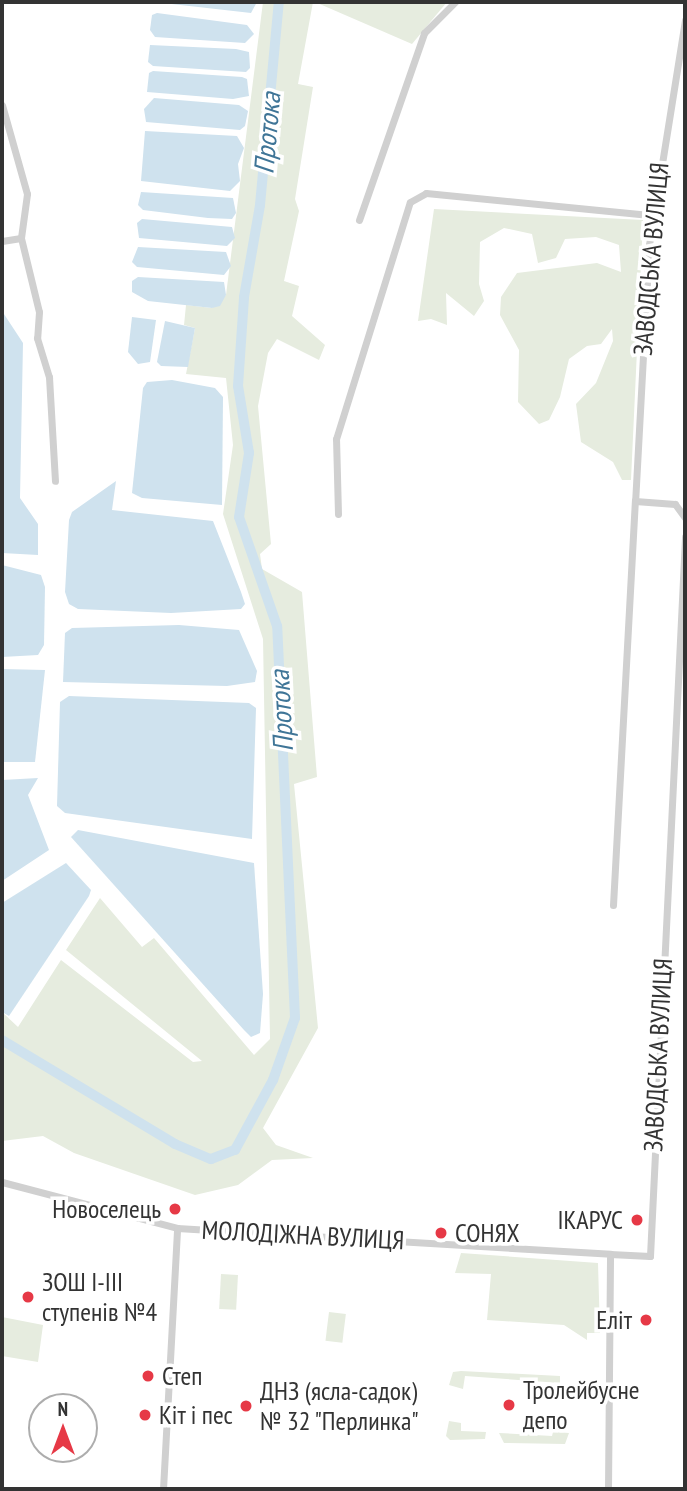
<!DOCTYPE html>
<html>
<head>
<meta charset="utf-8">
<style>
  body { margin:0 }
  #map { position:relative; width:687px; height:1491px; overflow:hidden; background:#fff; font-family:"PT Sans Narrow",sans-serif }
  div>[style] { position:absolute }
  .green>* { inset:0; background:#e6ecdf; transform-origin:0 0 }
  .water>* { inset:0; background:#cfe2ee }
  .river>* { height:10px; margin:-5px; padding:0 5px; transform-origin:5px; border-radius:5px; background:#cfe2ee }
  .minor>* { height:7px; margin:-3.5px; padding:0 3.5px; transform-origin:3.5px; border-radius:3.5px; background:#d0d0d0 }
  .dots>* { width:19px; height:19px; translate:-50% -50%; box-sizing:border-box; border:4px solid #fff; border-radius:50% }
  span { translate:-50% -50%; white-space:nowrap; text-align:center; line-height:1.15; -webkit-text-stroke:7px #fff; paint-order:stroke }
  .street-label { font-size:26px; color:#333 }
  .poi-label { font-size:26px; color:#333 }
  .right { translate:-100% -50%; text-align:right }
  .left { translate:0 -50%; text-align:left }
  .water-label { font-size:28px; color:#3f7597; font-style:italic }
  .frame { position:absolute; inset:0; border:4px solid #333; pointer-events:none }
  .north { position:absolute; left:28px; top:1393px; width:70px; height:70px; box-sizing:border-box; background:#fff; border:2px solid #adadad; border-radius:50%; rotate:0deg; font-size:19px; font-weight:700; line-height:28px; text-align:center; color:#333 }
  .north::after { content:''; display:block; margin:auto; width:24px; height:32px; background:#e63946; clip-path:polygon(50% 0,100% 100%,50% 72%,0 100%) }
</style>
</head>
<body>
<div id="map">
  <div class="green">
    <div style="clip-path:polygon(263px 2px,313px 2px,298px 84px,313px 87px,295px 199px,299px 211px,284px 281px,299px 286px,292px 316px,325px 345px,319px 360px,277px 339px,268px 353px,258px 406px,271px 544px,260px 554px,262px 569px,302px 592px,317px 777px,294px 784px,318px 1028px,263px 1128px,276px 1145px,313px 1158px,272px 1160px,238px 1185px,195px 1195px,74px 1153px,43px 1136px,2px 1141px,2px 1012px,18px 1027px,61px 960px,193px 1062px,202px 1061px,66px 950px,100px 898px,142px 947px,154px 938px,254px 1055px,270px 1039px,263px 639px,223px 514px,233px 445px,226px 378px,186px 374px,195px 328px,184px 325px,186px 305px,212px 308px,226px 295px)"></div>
    <div style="clip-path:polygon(315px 2px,447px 2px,412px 44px)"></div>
    <div style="clip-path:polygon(434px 209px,643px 220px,631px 480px,622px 480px,613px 462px,581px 442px,576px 404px,596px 383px,613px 341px,612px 329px,601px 344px,587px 346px,569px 359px,560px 397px,549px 420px,539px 424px,518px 402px,519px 350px,500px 315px,501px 297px,517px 273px,597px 263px,621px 272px,619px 245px,596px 237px,565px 239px,556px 258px,538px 263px,532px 234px,504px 228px,480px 242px,479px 284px,484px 301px,474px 316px,446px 293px,447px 325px,431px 319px,418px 321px)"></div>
    <div style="clip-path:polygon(461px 1253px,598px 1263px,600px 1333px,587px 1333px,587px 1340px,564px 1325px,487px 1320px,491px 1274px,455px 1273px)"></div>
    <div style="left:221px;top:1274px;width:17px;height:35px;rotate:3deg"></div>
    <div style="left:329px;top:1312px;width:17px;height:29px;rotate:7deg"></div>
    <div style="clip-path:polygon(2px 1317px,43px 1325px,38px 1362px,2px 1356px)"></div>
    <div style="clip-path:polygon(461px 1371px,560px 1376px,560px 1383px,465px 1376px,463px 1389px,449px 1385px,453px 1372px)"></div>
    <div style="clip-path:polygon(449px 1421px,461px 1423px,461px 1431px,486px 1432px,485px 1439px,450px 1440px,446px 1436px)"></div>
    <div style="clip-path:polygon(553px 1432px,569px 1433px,565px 1444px,504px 1443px,499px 1433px,552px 1436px)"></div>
  </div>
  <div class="water">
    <div style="clip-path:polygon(154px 2px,257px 2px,251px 13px)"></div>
    <div style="clip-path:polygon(157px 13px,247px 25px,254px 34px,245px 43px,155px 37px,150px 30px,152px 15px)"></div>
    <div style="clip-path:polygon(150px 45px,236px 49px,249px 52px,250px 68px,246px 72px,153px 66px,148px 62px)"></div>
    <div style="clip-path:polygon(153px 71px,242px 77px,247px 79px,249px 96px,233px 99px,147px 92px,149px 73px)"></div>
    <div style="clip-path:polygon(154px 98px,239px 105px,248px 111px,245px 126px,240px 130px,146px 122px,144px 109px)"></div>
    <div style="clip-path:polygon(145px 131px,237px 136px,244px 148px,238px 164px,240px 181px,230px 191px,141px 181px)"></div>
    <div style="clip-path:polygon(141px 192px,233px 198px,236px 213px,232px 219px,208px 218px,143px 210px,138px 205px)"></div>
    <div style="clip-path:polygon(142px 219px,232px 227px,235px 238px,227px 246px,139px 238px,137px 223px)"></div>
    <div style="clip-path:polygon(138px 247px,226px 252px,231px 266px,224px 275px,137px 267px,132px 262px)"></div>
    <div style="clip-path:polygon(138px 277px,224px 282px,226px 295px,220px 306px,212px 308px,148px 301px,132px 292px,132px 281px)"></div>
    <div style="clip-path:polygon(2px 311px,23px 343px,20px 498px,38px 524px,38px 555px,2px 553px)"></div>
    <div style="clip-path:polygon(132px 317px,156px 320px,150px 362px,138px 364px,128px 352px)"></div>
    <div style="clip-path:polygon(165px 321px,195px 328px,188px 367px,161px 366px,157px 362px)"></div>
    <div style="clip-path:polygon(172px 380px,215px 388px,223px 397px,222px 505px,142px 498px,132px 493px,143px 388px,147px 382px)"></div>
    <div style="clip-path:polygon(116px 481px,112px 510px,213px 521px,241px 592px,245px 604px,241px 609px,171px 613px,78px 609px,69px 604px,65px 592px,69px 520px,72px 512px)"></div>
    <div style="clip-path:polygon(2px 565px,41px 575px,45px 587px,44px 645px,38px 655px,2px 657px)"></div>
    <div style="clip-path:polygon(179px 625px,239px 630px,257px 671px,255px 682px,227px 686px,63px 682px,65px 633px,72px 628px)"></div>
    <div style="clip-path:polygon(2px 669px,45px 670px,35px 762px,2px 762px)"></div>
    <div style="clip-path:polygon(69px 696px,249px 703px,256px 708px,252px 839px,65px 813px,57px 806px,60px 702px)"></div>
    <div style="clip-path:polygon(38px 778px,28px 795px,49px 850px,2px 881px,2px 780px)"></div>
    <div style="clip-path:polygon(78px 830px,254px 863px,263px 994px,260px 1033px,251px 1037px,244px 1030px,71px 837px)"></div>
    <div style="clip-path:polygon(66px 863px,91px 890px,89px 896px,9px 1016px,2px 1012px,2px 903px)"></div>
  </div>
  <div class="river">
    <div style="left:2px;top:1040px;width:202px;rotate:31deg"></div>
    <div style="left:175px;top:1144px;width:39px;rotate:23deg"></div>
    <div style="left:211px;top:1159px;width:26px;rotate:-21deg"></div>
    <div style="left:235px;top:1150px;width:80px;rotate:-61.5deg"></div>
    <div style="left:273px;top:1080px;width:66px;rotate:-70.5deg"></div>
    <div style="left:295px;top:1018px;width:392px;rotate:-92.6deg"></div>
    <div style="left:277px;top:626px;width:115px;rotate:-109.2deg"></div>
    <div style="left:239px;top:517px;width:65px;rotate:-81.1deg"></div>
    <div style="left:249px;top:453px;width:68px;rotate:-99.3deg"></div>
    <div style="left:238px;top:386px;width:89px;rotate:-86.1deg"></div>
    <div style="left:244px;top:297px;width:93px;rotate:-80.1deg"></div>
    <div style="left:260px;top:205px;width:204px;rotate:-84.7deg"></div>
  </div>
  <div class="minor">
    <div style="left:685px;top:20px;width:228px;rotate:99.1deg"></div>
    <div style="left:649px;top:245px;width:256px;rotate:93.1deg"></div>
    <div style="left:635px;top:501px;width:40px;rotate:4.3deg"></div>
    <div style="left:675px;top:504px;width:17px;rotate:54deg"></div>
    <div style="left:2px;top:105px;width:92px;rotate:74.3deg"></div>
    <div style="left:27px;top:194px;width:44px;rotate:97.8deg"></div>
    <div style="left:21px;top:238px;width:76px;rotate:76.3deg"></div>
    <div style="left:39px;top:312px;width:26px;rotate:94deg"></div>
    <div style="left:37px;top:338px;width:41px;rotate:72.9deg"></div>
    <div style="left:49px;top:377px;width:104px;rotate:86.7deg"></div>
    <div style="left:359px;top:220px;width:198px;rotate:-70.8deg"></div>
    <div style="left:424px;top:33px;width:44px;rotate:-45deg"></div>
    <div style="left:2px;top:241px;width:19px;rotate:-9deg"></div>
    <div style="left:338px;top:514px;width:75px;rotate:-91.5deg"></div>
    <div style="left:336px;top:439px;width:248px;rotate:-72.7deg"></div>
    <div style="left:410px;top:202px;width:18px;rotate:-29deg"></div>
    <div style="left:426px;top:193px;width:227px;rotate:5.6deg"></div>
    <div style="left:613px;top:905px;width:405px;rotate:-86.9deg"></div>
    <div style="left:2px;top:1182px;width:181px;rotate:14.7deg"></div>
    <div style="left:177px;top:1228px;width:434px;rotate:3.4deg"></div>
    <div style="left:163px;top:1489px;width:261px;rotate:-86.9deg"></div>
    <div style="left:608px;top:1489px;width:235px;rotate:-89.5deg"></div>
    <div style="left:610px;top:1254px;width:40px;rotate:2.9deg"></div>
    <div style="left:650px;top:1256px;width:720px;rotate:-87.21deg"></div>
  </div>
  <div class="dots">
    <div style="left:175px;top:1209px;background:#e63946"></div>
    <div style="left:637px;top:1220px;background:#e63946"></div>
    <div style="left:441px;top:1233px;background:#e63946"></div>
    <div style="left:28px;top:1297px;background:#e63946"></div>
    <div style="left:646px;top:1320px;background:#e63946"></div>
    <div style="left:148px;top:1376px;background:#e63946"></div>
    <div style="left:509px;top:1405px;background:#e63946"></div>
    <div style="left:246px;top:1406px;background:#e63946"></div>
    <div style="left:145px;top:1415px;background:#e63946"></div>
  </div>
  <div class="street-label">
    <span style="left:651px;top:259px;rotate:-85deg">ЗАВОДСЬКА ВУЛИЦЯ</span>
    <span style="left:658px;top:1055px;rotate:-87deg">ЗАВОДСЬКА ВУЛИЦЯ</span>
    <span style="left:303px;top:1235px;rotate:3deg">МОЛОДІЖНА ВУЛИЦЯ</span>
  </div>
  <div class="poi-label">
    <span class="right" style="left:161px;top:1209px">Новоселець</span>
    <span class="right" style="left:623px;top:1220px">ІКАРУС</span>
    <span class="left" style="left:455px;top:1233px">СОНЯХ</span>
    <span class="left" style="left:42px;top:1297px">ЗОШ І-ІІІ<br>ступенів №4</span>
    <span class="right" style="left:632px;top:1320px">Еліт</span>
    <span class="left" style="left:162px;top:1376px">Степ</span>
    <span class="left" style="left:523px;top:1405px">Тролейбусне<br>депо</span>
    <span class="left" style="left:260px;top:1406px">ДНЗ (ясла-садок)<br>№ 32 "Перлинка"</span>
    <span class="left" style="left:159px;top:1415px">Кіт і пес</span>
  </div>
  <div class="water-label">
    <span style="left:267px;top:133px;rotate:-85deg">Протока</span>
    <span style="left:281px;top:711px;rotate:-93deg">Протока</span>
  </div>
  <div class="frame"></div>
  <div class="north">N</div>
</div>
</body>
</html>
